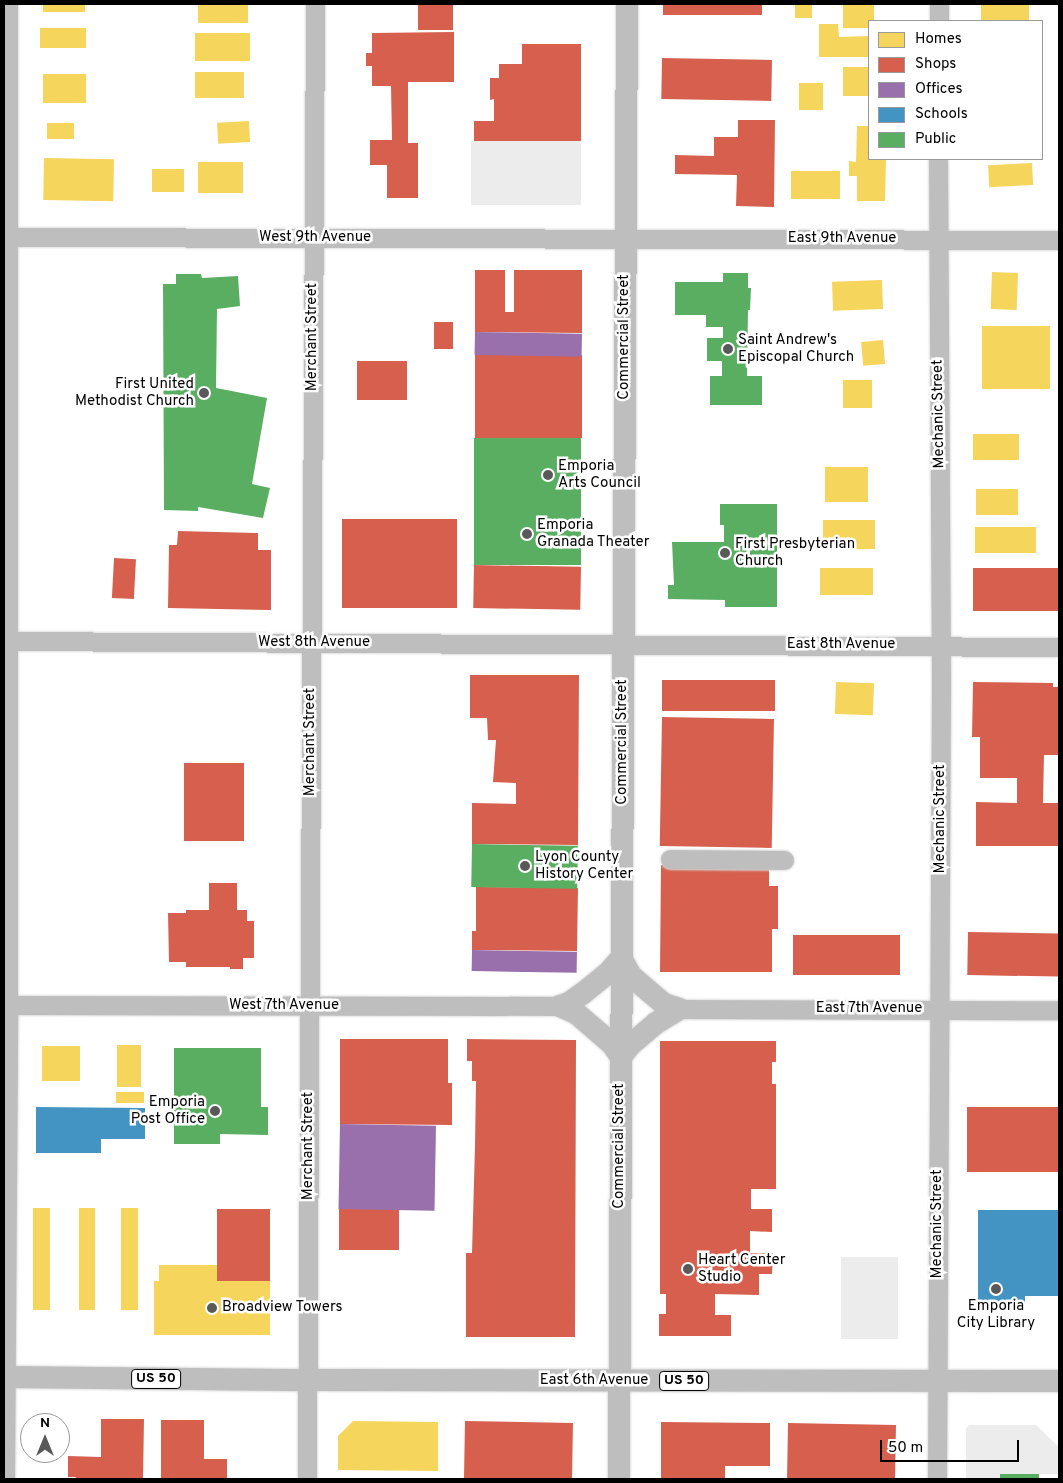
<!DOCTYPE html>
<html>
<head>
<meta charset="utf-8">
<style>
  body { margin:0 }
  #map { position:relative; width:1063px; height:1483px; overflow:hidden; background:#fff; font-family:Overpass,sans-serif }
  div>[style] { position:absolute }
  .green>* { inset:0; background:#ececec; transform-origin:0 0 }
  .homes>* { inset:0; background:#f6d55c; transform-origin:0 0 }
  .shops>* { inset:0; background:#d6604d; transform-origin:0 0 }
  .offices>* { inset:0; background:#9970ab; transform-origin:0 0 }
  .schools>* { inset:0; background:#4393c3 }
  .public>* { inset:0; background:#5aae61; transform-origin:0 0 }
  .roads { filter:drop-shadow(0 0 1px #dbdbdb) drop-shadow(0 0 1px #dbdbdb) }
  .minor>* { height:19px; margin:-9.5px; padding:0 9.5px; transform-origin:9.5px; border-radius:9.5px; background:#bebebe }
  .major>* { height:22px; margin:-11px; padding:0 11px; transform-origin:11px; border-radius:11px; background:#bebebe }
  .dots>* { width:14px; height:14px; translate:-50% -50%; box-sizing:border-box; border:2px solid #fff; border-radius:50% }
  span { translate:-50% -50%; white-space:nowrap; text-align:center; line-height:1.15; -webkit-text-stroke:5px #fff; paint-order:stroke }
  .shield-label span { padding:1px 4px; background:#fff; border:1px solid; border-radius:4px; -webkit-text-stroke-width:0 }
  .shield-label { font-size:14px; color:#000; font-weight:700 }
  .street-label { font-size:15px; color:#000 }
  .poi-label { font-size:15px; color:#000 }
  .left { translate:0 -50%; text-align:left }
  .right { translate:-100% -50%; text-align:right }
  .frame { position:absolute; inset:0; border:5px solid #000; pointer-events:none }
  .legend { position:absolute; left:868px; top:20px; width:175px; height:140px; box-sizing:border-box; background:#fff; border:1px solid #999; margin:0; padding:6px 9px; list-style:none; font-size:15px; color:#000 }
  .legend li { display:flex; align-items:center; gap:10px; height:25px }
  .legend b { width:25px; border:1px solid #999 }
  .north { position:absolute; left:20px; top:1413px; width:50px; height:50px; box-sizing:border-box; background:#fff; border:1px solid #999; border-radius:50%; rotate:0deg; font-size:14px; font-weight:700; line-height:20px; text-align:center; color:#000 }
  .north::after { content:''; display:block; margin:auto; width:18px; height:22px; background:#595959; clip-path:polygon(50% 0,100% 100%,50% 72%,0 100%) }
  .scale { position:absolute; left:880px; top:1440px; width:139px; height:22px; box-sizing:border-box; border:2px solid #000; border-top:0; padding-left:6px; font-size:15px; line-height:18px; white-space:nowrap; color:#000; -webkit-text-stroke:4px #fff; paint-order:stroke }
</style>
</head>
<body>
<div id="map">
  <div class="green">
    <div style="left:471px;top:141px;width:110px;height:64px"></div>
    <div style="left:841px;top:1257px;width:57px;height:82px"></div>
    <div style="clip-path:polygon(969px 1425px,1036px 1425px,1059px 1447px,1059px 1474px,1001px 1474px,1000px 1479px,966px 1479px,966px 1429px)"></div>
  </div>
  <div class="homes">
    <div style="left:43px;top:4px;width:42px;height:8px"></div>
    <div style="left:198px;top:4px;width:50px;height:19px"></div>
    <div style="left:795px;top:4px;width:17px;height:14px"></div>
    <div style="clip-path:polygon(843px 4px,874px 4px,874px 21px,869px 21px,869px 28px,843px 28px)"></div>
    <div style="left:981px;top:4px;width:48px;height:17px"></div>
    <div style="clip-path:polygon(819px 24px,838px 24px,839px 37px,869px 36px,869px 57px,819px 57px)"></div>
    <div style="left:40px;top:28px;width:46px;height:20px"></div>
    <div style="left:195px;top:33px;width:55px;height:28px"></div>
    <div style="left:843px;top:67px;width:26px;height:29px"></div>
    <div style="left:195px;top:72px;width:49px;height:26px"></div>
    <div style="left:43px;top:74px;width:43px;height:29px"></div>
    <div style="left:799px;top:83px;width:24px;height:27px"></div>
    <div style="left:249px;top:121px;width:21px;height:32px;rotate:87deg"></div>
    <div style="left:47px;top:123px;width:27px;height:16px"></div>
    <div style="clip-path:polygon(857px 126px,869px 126px,869px 159px,886px 159px,885px 201px,857px 201px,857px 176px,849px 176px,849px 161px,856px 162px)"></div>
    <div style="left:44px;top:158px;width:70px;height:42px;rotate:1deg"></div>
    <div style="left:198px;top:162px;width:45px;height:31px"></div>
    <div style="left:1032px;top:163px;width:22px;height:44px;rotate:87deg"></div>
    <div style="left:152px;top:169px;width:32px;height:23px"></div>
    <div style="left:791px;top:171px;width:49px;height:28px"></div>
    <div style="left:992px;top:272px;width:26px;height:37px;rotate:2deg"></div>
    <div style="left:882px;top:280px;width:29px;height:50px;rotate:88deg"></div>
    <div style="left:982px;top:326px;width:68px;height:63px"></div>
    <div style="left:883px;top:340px;width:24px;height:22px;rotate:85deg"></div>
    <div style="left:843px;top:380px;width:29px;height:28px"></div>
    <div style="left:973px;top:434px;width:46px;height:26px"></div>
    <div style="left:825px;top:467px;width:43px;height:35px"></div>
    <div style="left:976px;top:489px;width:42px;height:26px"></div>
    <div style="left:823px;top:520px;width:52px;height:29px"></div>
    <div style="left:975px;top:527px;width:61px;height:26px"></div>
    <div style="left:820px;top:568px;width:53px;height:27px"></div>
    <div style="left:836px;top:682px;width:38px;height:32px;rotate:2deg"></div>
    <div style="left:117px;top:1045px;width:24px;height:42px"></div>
    <div style="left:42px;top:1046px;width:38px;height:35px"></div>
    <div style="left:116px;top:1092px;width:28px;height:11px"></div>
    <div style="left:33px;top:1208px;width:17px;height:102px"></div>
    <div style="left:79px;top:1208px;width:16px;height:102px"></div>
    <div style="left:121px;top:1208px;width:17px;height:102px"></div>
    <div style="clip-path:polygon(159px 1265px,217px 1265px,217px 1281px,270px 1281px,270px 1335px,154px 1335px,154px 1281px,159px 1281px)"></div>
    <div style="clip-path:polygon(353px 1421px,438px 1422px,438px 1471px,338px 1470px,338px 1436px)"></div>
  </div>
  <div class="shops">
    <div style="left:418px;top:4px;width:35px;height:26px"></div>
    <div style="left:663px;top:4px;width:99px;height:11px"></div>
    <div style="clip-path:polygon(454px 32px,454px 82px,408px 82px,408px 143px,418px 143px,418px 198px,387px 198px,387px 165px,370px 165px,370px 140px,392px 140px,391px 86px,372px 86px,372px 66px,366px 66px,366px 53px,372px 53px,372px 33px)"></div>
    <div style="clip-path:polygon(522px 44px,581px 44px,581px 141px,474px 141px,474px 121px,494px 121px,494px 99px,490px 100px,490px 78px,499px 78px,499px 64px,522px 64px)"></div>
    <div style="left:662px;top:58px;width:110px;height:41px;rotate:1deg"></div>
    <div style="clip-path:polygon(738px 120px,775px 120px,774px 207px,736px 206px,737px 175px,675px 174px,675px 155px,714px 156px,714px 137px,738px 137px)"></div>
    <div style="clip-path:polygon(475px 270px,505px 270px,505px 312px,514px 312px,514px 270px,582px 270px,582px 333px,475px 332px)"></div>
    <div style="left:434px;top:322px;width:19px;height:27px"></div>
    <div style="left:475px;top:355px;width:107px;height:83px"></div>
    <div style="left:357px;top:361px;width:50px;height:39px"></div>
    <div style="left:342px;top:519px;width:115px;height:89px"></div>
    <div style="clip-path:polygon(178px 531px,258px 533px,258px 550px,271px 550px,271px 610px,168px 608px,169px 545px,177px 545px)"></div>
    <div style="left:114px;top:558px;width:22px;height:40px;rotate:3deg"></div>
    <div style="left:474px;top:565px;width:107px;height:43px;rotate:1deg"></div>
    <div style="left:973px;top:568px;width:86px;height:43px"></div>
    <div style="clip-path:polygon(470px 675px,579px 675px,578px 845px,472px 844px,472px 803px,516px 804px,516px 783px,493px 782px,496px 740px,488px 740px,487px 718px,470px 718px)"></div>
    <div style="left:662px;top:680px;width:113px;height:31px"></div>
    <div style="clip-path:polygon(973px 682px,1053px 683px,1053px 687px,1059px 687px,1059px 755px,1044px 755px,1043px 803px,1059px 803px,1059px 846px,976px 846px,976px 802px,1017px 803px,1017px 778px,980px 778px,980px 737px,972px 737px)"></div>
    <div style="left:662px;top:717px;width:112px;height:129px;rotate:1deg"></div>
    <div style="left:184px;top:763px;width:60px;height:78px"></div>
    <div style="clip-path:polygon(661px 865px,769px 866px,769px 886px,778px 886px,778px 929px,772px 929px,772px 972px,660px 972px)"></div>
    <div style="clip-path:polygon(209px 883px,237px 883px,237px 910px,247px 910px,247px 921px,254px 921px,254px 958px,243px 958px,243px 969px,230px 969px,230px 967px,186px 967px,186px 962px,169px 962px,168px 913px,186px 913px,186px 910px,209px 910px)"></div>
    <div style="clip-path:polygon(476px 887px,578px 888px,577px 951px,472px 950px,472px 931px,476px 931px)"></div>
    <div style="left:968px;top:932px;width:91px;height:43px;rotate:1deg"></div>
    <div style="left:793px;top:935px;width:107px;height:40px"></div>
    <div style="clip-path:polygon(340px 1039px,448px 1039px,448px 1083px,452px 1083px,452px 1125px,340px 1124px)"></div>
    <div style="clip-path:polygon(467px 1039px,576px 1040px,575px 1337px,466px 1337px,466px 1253px,472px 1253px,475px 1146px,476px 1081px,472px 1081px,472px 1061px,467px 1061px)"></div>
    <div style="clip-path:polygon(660px 1041px,776px 1041px,776px 1062px,772px 1062px,772px 1084px,776px 1084px,776px 1189px,751px 1189px,751px 1209px,772px 1209px,772px 1232px,750px 1231px,750px 1253px,773px 1253px,772px 1274px,759px 1274px,759px 1295px,715px 1294px,715px 1315px,731px 1315px,731px 1336px,659px 1336px,659px 1314px,666px 1314px,666px 1294px,660px 1294px)"></div>
    <div style="left:967px;top:1107px;width:92px;height:65px"></div>
    <div style="left:217px;top:1209px;width:53px;height:72px"></div>
    <div style="left:339px;top:1209px;width:60px;height:41px"></div>
    <div style="clip-path:polygon(101px 1419px,144px 1419px,143px 1479px,75px 1479px,76px 1477px,68px 1477px,68px 1456px,101px 1457px)"></div>
    <div style="clip-path:polygon(161px 1420px,204px 1420px,204px 1459px,227px 1459px,227px 1479px,161px 1479px)"></div>
    <div style="left:465px;top:1421px;width:108px;height:58px;rotate:1deg"></div>
    <div style="clip-path:polygon(661px 1422px,770px 1423px,770px 1466px,725px 1466px,725px 1479px,661px 1479px)"></div>
    <div style="left:788px;top:1423px;width:108px;height:56px;rotate:1deg"></div>
  </div>
  <div class="offices">
    <div style="left:475px;top:332px;width:107px;height:23px;rotate:1deg"></div>
    <div style="left:472px;top:950px;width:105px;height:21px;rotate:1deg"></div>
    <div style="left:340px;top:1124px;width:96px;height:85px;rotate:1deg"></div>
  </div>
  <div class="schools">
    <div style="clip-path:polygon(36px 1107px,145px 1108px,145px 1139px,101px 1139px,101px 1153px,36px 1153px)"></div>
    <div style="clip-path:polygon(978px 1210px,1059px 1210px,1059px 1296px,1025px 1296px,1025px 1311px,978px 1311px)"></div>
  </div>
  <div class="public">
    <div style="clip-path:polygon(723px 273px,748px 273px,748px 288px,751px 288px,750px 310px,748px 310px,747px 376px,762px 376px,762px 405px,710px 405px,710px 376px,722px 376px,722px 361px,707px 361px,707px 338px,723px 338px,723px 327px,706px 327px,706px 315px,675px 315px,675px 282px,723px 282px)"></div>
    <div style="clip-path:polygon(176px 274px,201px 274px,202px 278px,238px 276px,240px 306px,217px 309px,216px 388px,267px 398px,252px 484px,270px 488px,263px 518px,198px 507px,198px 511px,164px 510px,163px 284px,176px 284px)"></div>
    <div style="left:474px;top:438px;width:107px;height:127px"></div>
    <div style="clip-path:polygon(720px 504px,777px 504px,777px 607px,725px 607px,725px 600px,668px 599px,668px 585px,674px 585px,672px 542px,724px 542px,724px 525px,720px 525px)"></div>
    <div style="left:472px;top:844px;width:106px;height:43px;rotate:1deg"></div>
    <div style="clip-path:polygon(174px 1048px,261px 1048px,261px 1107px,268px 1107px,268px 1135px,220px 1134px,220px 1144px,174px 1144px)"></div>
    <div style="left:1000px;top:1474px;width:39px;height:5px"></div>
  </div>
  <div class="roads">
    <div class="minor">
      <div style="left:939px;top:21px;width:17px;rotate:-90deg"></div>
      <div style="left:4px;top:237px;width:1055px;rotate:0.16deg"></div>
      <div style="left:4px;top:641px;width:1055px;rotate:0.33deg"></div>
      <div style="left:670px;top:859px;width:114px;rotate:0.5deg"></div>
      <div style="left:8px;top:1005px;width:552px;rotate:0.1deg"></div>
      <div style="left:679px;top:1009px;width:380px;rotate:0.2deg"></div>
      <div style="left:5px;top:1479px;width:474px;rotate:-89.6deg"></div>
      <div style="left:8px;top:1005px;width:1001px;rotate:-90deg"></div>
      <div style="left:307px;top:1479px;width:1475px;rotate:-89.69deg"></div>
      <div style="left:937px;top:1479px;width:803px;rotate:-89.71deg"></div>
      <div style="left:941px;top:676px;width:517px;rotate:-90.33deg"></div>
    </div>
    <div class="major">
      <div style="left:560px;top:1006px;width:9px;rotate:-18deg"></div>
      <div style="left:569px;top:1003px;width:16px;rotate:-35deg"></div>
      <div style="left:582px;top:994px;width:35px;rotate:-39deg"></div>
      <div style="left:609px;top:972px;width:18px;rotate:-49deg"></div>
      <div style="left:621px;top:958px;width:21px;rotate:61deg"></div>
      <div style="left:631px;top:976px;width:43px;rotate:40.3deg"></div>
      <div style="left:664px;top:1004px;width:16px;rotate:18deg"></div>
      <div style="left:560px;top:1006px;width:17px;rotate:24deg"></div>
      <div style="left:576px;top:1013px;width:48px;rotate:40.7deg"></div>
      <div style="left:612px;top:1044px;width:16px;rotate:55deg"></div>
      <div style="left:621px;top:1057px;width:15px;rotate:-53deg"></div>
      <div style="left:630px;top:1045px;width:34px;rotate:-40deg"></div>
      <div style="left:656px;top:1023px;width:27px;rotate:-31deg"></div>
      <div style="left:4px;top:1377px;width:304px;rotate:0.6deg"></div>
      <div style="left:308px;top:1380px;width:751px;rotate:0.08deg"></div>
      <div style="left:619px;top:1479px;width:1475px;rotate:-89.69deg"></div>
    </div>
  </div>
  <div class="dots">
    <div style="left:728px;top:349px;background:#595959"></div>
    <div style="left:204px;top:393px;background:#595959"></div>
    <div style="left:548px;top:475px;background:#595959"></div>
    <div style="left:527px;top:534px;background:#595959"></div>
    <div style="left:725px;top:553px;background:#595959"></div>
    <div style="left:525px;top:866px;background:#595959"></div>
    <div style="left:215px;top:1111px;background:#595959"></div>
    <div style="left:688px;top:1269px;background:#595959"></div>
    <div style="left:996px;top:1289px;background:#595959"></div>
    <div style="left:212px;top:1308px;background:#595959"></div>
  </div>
  <div class="shield-label">
    <span style="left:156px;top:1379px">US 50</span>
    <span style="left:684px;top:1381px">US 50</span>
  </div>
  <div class="street-label">
    <span style="left:315px;top:238px">West 9th Avenue</span>
    <span style="left:842px;top:239px">East 9th Avenue</span>
    <span style="left:313px;top:337px;rotate:-90deg">Merchant Street</span>
    <span style="left:625px;top:337px;rotate:-90deg">Commercial Street</span>
    <span style="left:939px;top:414px;rotate:-91deg">Mechanic Street</span>
    <span style="left:314px;top:643px">West 8th Avenue</span>
    <span style="left:841px;top:645px">East 8th Avenue</span>
    <span style="left:311px;top:742px;rotate:-90deg">Merchant Street</span>
    <span style="left:623px;top:742px;rotate:-90deg">Commercial Street</span>
    <span style="left:941px;top:819px;rotate:-90deg">Mechanic Street</span>
    <span style="left:284px;top:1006px">West 7th Avenue</span>
    <span style="left:869px;top:1009px">East 7th Avenue</span>
    <span style="left:309px;top:1146px;rotate:-90deg">Merchant Street</span>
    <span style="left:620px;top:1146px;rotate:-90deg">Commercial Street</span>
    <span style="left:938px;top:1224px;rotate:-90deg">Mechanic Street</span>
    <span style="left:594px;top:1381px">East 6th Avenue</span>
  </div>
  <div class="poi-label">
    <span class="left" style="left:738px;top:349px">Saint Andrew's<br>Episcopal Church</span>
    <span class="right" style="left:194px;top:393px">First United<br>Methodist Church</span>
    <span class="left" style="left:558px;top:475px">Emporia<br>Arts Council</span>
    <span class="left" style="left:537px;top:534px">Emporia<br>Granada Theater</span>
    <span class="left" style="left:735px;top:553px">First Presbyterian<br>Church</span>
    <span class="left" style="left:535px;top:866px">Lyon County<br>History Center</span>
    <span class="right" style="left:205px;top:1111px">Emporia<br>Post Office</span>
    <span class="left" style="left:698px;top:1269px">Heart Center<br>Studio</span>
    <span style="left:996px;top:1315px">Emporia<br>City Library</span>
    <span class="left" style="left:222px;top:1308px">Broadview Towers</span>
  </div>
  <div class="frame"></div>
  <ul class="legend">
  <li><b style="height:14px;background:#f6d55c"></b>Homes</li>
  <li><b style="height:14px;background:#d6604d"></b>Shops</li>
  <li><b style="height:14px;background:#9970ab"></b>Offices</li>
  <li><b style="height:14px;background:#4393c3"></b>Schools</li>
  <li><b style="height:14px;background:#5aae61"></b>Public</li>
  </ul>
  <div class="north">N</div>
  <div class="scale">50 m</div>
</div>
</body>
</html>
